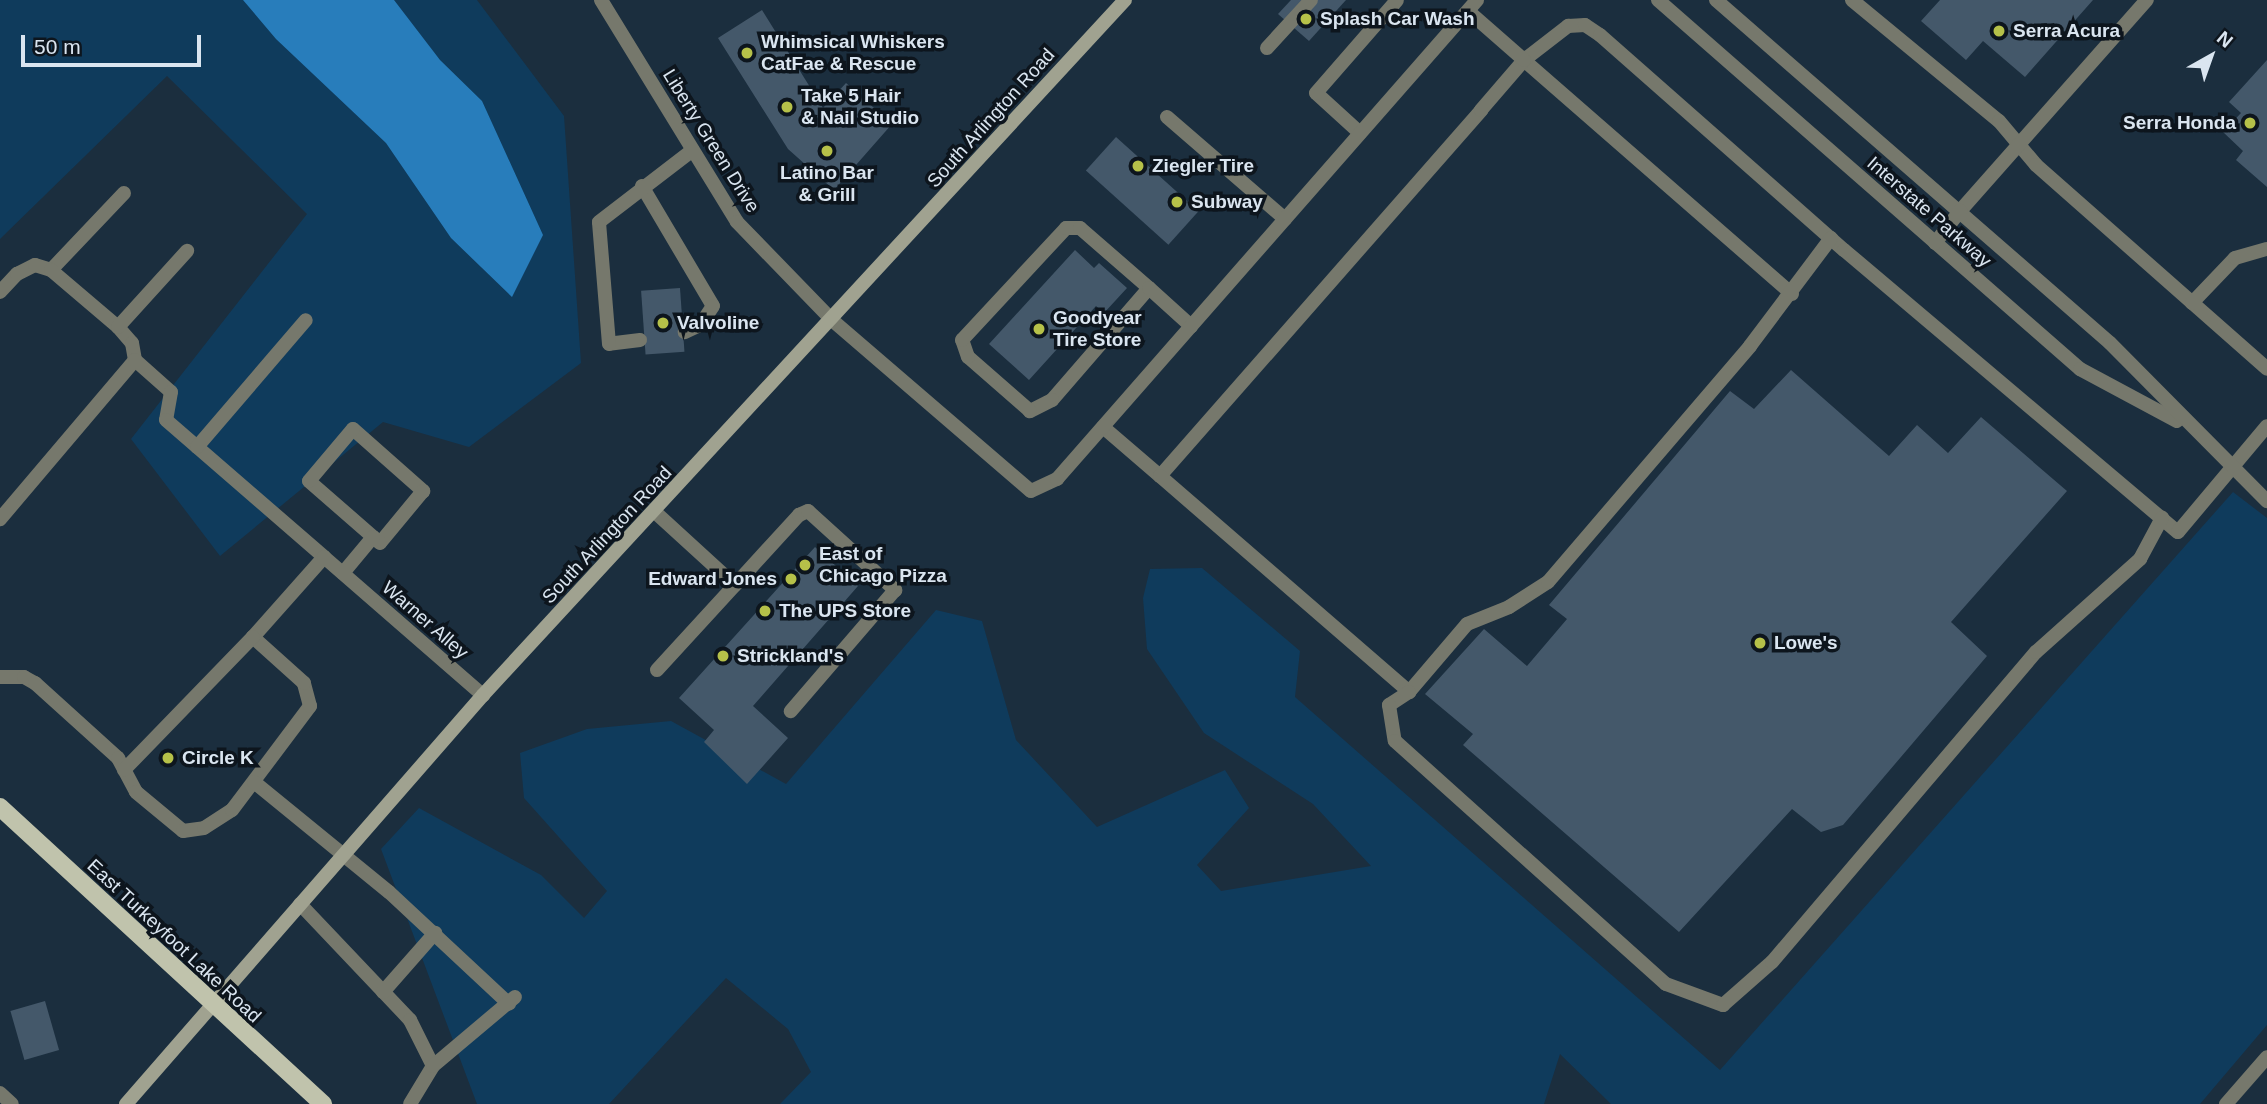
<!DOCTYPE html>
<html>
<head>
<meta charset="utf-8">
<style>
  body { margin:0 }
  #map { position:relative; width:2267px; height:1104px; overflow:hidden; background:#1b2e3e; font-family:Helvetica,sans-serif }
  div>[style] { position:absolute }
  .green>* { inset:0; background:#0f3b5c }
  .water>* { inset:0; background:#287dbb }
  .building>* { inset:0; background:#44586a; transform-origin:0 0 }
  .service>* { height:14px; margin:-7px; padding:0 7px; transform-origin:7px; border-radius:7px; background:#76786c }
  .minor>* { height:14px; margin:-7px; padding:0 7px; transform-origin:7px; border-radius:7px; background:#76786c }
  .secondary>* { height:14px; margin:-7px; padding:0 7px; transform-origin:7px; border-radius:7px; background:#a0a290 }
  .primary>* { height:18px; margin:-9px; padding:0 9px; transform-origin:9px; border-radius:9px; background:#c0c3ac }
  .dots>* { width:19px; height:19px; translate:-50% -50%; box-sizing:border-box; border:4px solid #0d151d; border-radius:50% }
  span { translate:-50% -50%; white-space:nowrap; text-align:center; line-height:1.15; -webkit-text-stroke:7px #0d151d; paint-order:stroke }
  .poi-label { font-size:19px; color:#dae5f0; font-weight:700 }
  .left { translate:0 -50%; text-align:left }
  .right { translate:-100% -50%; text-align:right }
  .street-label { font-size:19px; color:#dae5f0 }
  .north { position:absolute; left:2176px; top:21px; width:70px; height:70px; -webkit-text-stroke:5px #0d151d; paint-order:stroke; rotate:40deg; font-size:19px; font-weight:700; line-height:28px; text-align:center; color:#dae5f0 }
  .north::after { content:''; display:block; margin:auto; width:24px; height:32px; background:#dae5f0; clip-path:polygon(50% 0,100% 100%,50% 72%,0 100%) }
  .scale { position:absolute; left:21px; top:35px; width:180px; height:32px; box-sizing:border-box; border:4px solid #dae5f0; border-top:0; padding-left:9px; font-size:21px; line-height:24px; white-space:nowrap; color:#dae5f0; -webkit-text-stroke:5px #0d151d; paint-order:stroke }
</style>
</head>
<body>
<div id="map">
  <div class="green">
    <div style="clip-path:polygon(0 0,477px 0,564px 116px,581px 363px,469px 447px,383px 422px,220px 556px,131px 439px,307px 214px,167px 76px,0 239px)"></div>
    <div style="clip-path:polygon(2233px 492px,2267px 518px,2267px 1025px,2200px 1104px,1611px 1104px,1560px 1054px,1544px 1104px,780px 1104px,811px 1072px,788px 1029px,726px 978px,609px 1104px,477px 1104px,381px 849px,419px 808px,541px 875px,584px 918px,607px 891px,524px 798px,520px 753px,587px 729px,671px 721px,786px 784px,936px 610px,982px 621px,1016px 740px,1097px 827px,1225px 770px,1249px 808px,1197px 865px,1221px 891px,1371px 866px,1313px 804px,1204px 733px,1147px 649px,1143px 598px,1150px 569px,1202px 568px,1300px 651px,1295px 697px,1720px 1070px)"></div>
  </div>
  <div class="water">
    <div style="clip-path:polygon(243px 0,394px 0,440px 60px,482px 101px,543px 235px,512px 297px,451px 238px,386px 143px,276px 39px)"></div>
  </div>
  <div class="building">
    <div style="clip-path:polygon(1291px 0,1346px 0,1309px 41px,1278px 14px)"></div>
    <div style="clip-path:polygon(1940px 0,2093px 0,2025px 77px,1983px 41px,1966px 60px,1921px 21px)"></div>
    <div style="clip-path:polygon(762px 10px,823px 108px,846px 83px,892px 124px,834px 190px,788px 149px,718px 38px)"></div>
    <div style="clip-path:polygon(2267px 60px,2267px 187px,2236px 160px,2243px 151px,2223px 132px,2241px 113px,2229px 102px)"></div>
    <div style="left:1116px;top:137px;width:111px;height:45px;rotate:42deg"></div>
    <div style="clip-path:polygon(1075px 250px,1094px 268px,1099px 263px,1127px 288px,1104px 313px,1096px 306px,1029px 380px,989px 344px)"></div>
    <div style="left:680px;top:288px;width:64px;height:39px;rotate:86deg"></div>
    <div style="clip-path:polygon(1791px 370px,1889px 456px,1917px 425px,1948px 453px,1981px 417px,2067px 491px,1951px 622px,1987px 656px,1843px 825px,1821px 832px,1792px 809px,1679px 932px,1463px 745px,1473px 734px,1425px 694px,1484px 629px,1527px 666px,1567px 619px,1549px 605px,1730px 391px,1754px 409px)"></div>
    <div style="clip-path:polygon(815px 547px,858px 586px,753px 706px,788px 738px,747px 784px,704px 742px,714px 730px,679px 698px)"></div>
    <div style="left:45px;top:1001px;width:51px;height:36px;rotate:74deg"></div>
  </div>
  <div class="service">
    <div style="left:1852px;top:0;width:190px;rotate:39.5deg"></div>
    <div style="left:1999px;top:121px;width:57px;rotate:49.9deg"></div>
    <div style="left:2036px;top:165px;width:308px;rotate:41.4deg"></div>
    <div style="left:1267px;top:48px;width:65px;rotate:-47.5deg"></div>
    <div style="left:1167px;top:117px;width:156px;rotate:40.8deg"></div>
    <div style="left:1360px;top:133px;width:59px;rotate:-137.7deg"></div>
    <div style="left:1316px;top:93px;width:123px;rotate:-48.9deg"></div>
    <div style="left:642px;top:186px;width:139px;rotate:59.4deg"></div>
    <div style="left:713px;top:306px;width:23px;rotate:124deg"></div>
    <div style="left:700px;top:325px;width:17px;rotate:155deg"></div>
    <div style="left:1960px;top:211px;width:282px;rotate:-48.5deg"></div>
    <div style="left:51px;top:270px;width:106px;rotate:-46.5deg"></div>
    <div style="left:1149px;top:288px;width:148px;rotate:130.9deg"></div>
    <div style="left:1052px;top:400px;width:25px;rotate:153deg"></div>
    <div style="left:1030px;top:411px;width:82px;rotate:-138.9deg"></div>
    <div style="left:968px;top:357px;width:18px;rotate:-109deg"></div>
    <div style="left:962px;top:340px;width:153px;rotate:-47.1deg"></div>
    <div style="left:1066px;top:228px;width:14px"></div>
    <div style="left:1080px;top:228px;width:91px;rotate:41deg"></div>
    <div style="left:1149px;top:288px;width:57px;rotate:42.1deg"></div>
    <div style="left:0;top:292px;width:25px;rotate:-47deg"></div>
    <div style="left:17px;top:274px;width:20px;rotate:-27deg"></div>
    <div style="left:35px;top:265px;width:17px;rotate:17deg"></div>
    <div style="left:51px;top:270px;width:88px;rotate:40.4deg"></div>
    <div style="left:118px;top:327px;width:21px;rotate:49deg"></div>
    <div style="left:132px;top:343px;width:17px;rotate:80deg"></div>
    <div style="left:135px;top:360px;width:209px;rotate:130.3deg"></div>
    <div style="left:1792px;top:294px;width:356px;rotate:-138.9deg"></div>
    <div style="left:1524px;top:60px;width:56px;rotate:-37.7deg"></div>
    <div style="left:1568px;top:26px;width:17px;rotate:-3deg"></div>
    <div style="left:1585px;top:25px;width:18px;rotate:34deg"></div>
    <div style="left:1600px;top:35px;width:325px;rotate:41.4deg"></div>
    <div style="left:1844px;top:250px;width:437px;rotate:40.2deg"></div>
    <div style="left:2178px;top:532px;width:138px;rotate:-50deg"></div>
    <div style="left:2192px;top:303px;width:62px;rotate:-46.3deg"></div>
    <div style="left:2235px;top:258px;width:33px;rotate:-16deg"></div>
    <div style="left:118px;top:327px;width:103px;rotate:-47.8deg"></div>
    <div style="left:640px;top:340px;width:31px;rotate:173deg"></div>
    <div style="left:609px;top:344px;width:122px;rotate:-94.7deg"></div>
    <div style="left:599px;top:222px;width:118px;rotate:-37.5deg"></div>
    <div style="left:135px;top:360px;width:48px;rotate:41.6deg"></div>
    <div style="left:171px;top:392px;width:28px;rotate:100deg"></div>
    <div style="left:166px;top:420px;width:209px;rotate:40.9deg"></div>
    <div style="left:1103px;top:427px;width:75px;rotate:40.7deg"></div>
    <div style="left:1160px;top:476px;width:487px;rotate:-48.7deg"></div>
    <div style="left:1481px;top:110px;width:66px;rotate:-49.3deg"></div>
    <div style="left:1524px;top:60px;width:74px;rotate:-138.8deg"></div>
    <div style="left:353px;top:429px;width:94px;rotate:41.5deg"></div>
    <div style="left:423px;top:491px;width:67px;rotate:129.6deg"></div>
    <div style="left:380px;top:543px;width:94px;rotate:-138.9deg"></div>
    <div style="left:309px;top:481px;width:68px;rotate:-49.8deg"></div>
    <div style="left:197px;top:447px;width:167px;rotate:-49.4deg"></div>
    <div style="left:1160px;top:476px;width:330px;rotate:40.9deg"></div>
    <div style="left:1409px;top:692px;width:89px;rotate:-49.5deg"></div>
    <div style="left:1467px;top:624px;width:45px;rotate:-22deg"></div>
    <div style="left:1509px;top:607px;width:46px;rotate:-32.7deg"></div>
    <div style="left:1548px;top:582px;width:311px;rotate:-49.4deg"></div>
    <div style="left:1750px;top:346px;width:135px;rotate:-53.1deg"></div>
    <div style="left:655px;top:512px;width:108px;rotate:42.4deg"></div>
    <div style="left:735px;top:585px;width:95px;rotate:-47.6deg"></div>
    <div style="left:799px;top:515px;width:10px;rotate:-24deg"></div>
    <div style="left:808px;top:511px;width:118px;rotate:42.2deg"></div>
    <div style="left:895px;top:590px;width:160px;rotate:130.7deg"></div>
    <div style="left:343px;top:573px;width:47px;rotate:-50.2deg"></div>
    <div style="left:657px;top:670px;width:115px;rotate:-47.5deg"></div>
    <div style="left:0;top:677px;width:24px"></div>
    <div style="left:24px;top:677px;width:13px;rotate:29deg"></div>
    <div style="left:35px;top:683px;width:112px;rotate:42.1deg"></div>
    <div style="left:118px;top:758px;width:38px;rotate:62deg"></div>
    <div style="left:136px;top:792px;width:61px;rotate:39.7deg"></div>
    <div style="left:183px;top:831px;width:21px;rotate:-8deg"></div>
    <div style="left:204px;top:828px;width:33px;rotate:-33deg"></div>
    <div style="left:232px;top:810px;width:130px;rotate:-53.1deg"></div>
    <div style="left:310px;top:706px;width:24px;rotate:-105deg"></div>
    <div style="left:304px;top:683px;width:69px;rotate:-138deg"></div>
    <div style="left:253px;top:637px;width:107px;rotate:-48.4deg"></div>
    <div style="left:324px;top:557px;width:211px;rotate:41deg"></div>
    <div style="left:1409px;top:692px;width:24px;rotate:147deg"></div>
    <div style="left:1389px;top:705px;width:36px;rotate:81deg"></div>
    <div style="left:1395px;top:741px;width:364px;rotate:41.9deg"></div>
    <div style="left:1666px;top:984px;width:61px;rotate:20.2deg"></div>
    <div style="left:1723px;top:1005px;width:65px;rotate:-41.3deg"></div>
    <div style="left:1772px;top:962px;width:407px;rotate:-49.6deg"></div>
    <div style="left:2036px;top:652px;width:140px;rotate:-41.8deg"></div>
    <div style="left:2140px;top:559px;width:47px;rotate:-61.8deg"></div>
    <div style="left:124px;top:770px;width:185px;rotate:-45.9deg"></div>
    <div style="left:254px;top:782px;width:174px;rotate:39.2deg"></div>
    <div style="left:389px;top:892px;width:164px;rotate:43deg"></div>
    <div style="left:300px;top:904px;width:160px;rotate:46.5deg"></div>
    <div style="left:410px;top:1020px;width:51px;rotate:63.4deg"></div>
    <div style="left:433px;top:1066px;width:44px;rotate:121.2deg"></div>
    <div style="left:383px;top:992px;width:79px;rotate:-48.6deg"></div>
    <div style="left:433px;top:1066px;width:107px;rotate:-40.1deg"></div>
    <div style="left:0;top:1093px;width:16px;rotate:43deg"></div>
  </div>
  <div class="minor">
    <div style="left:601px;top:0;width:260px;rotate:58.5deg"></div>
    <div style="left:737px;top:222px;width:136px;rotate:45.9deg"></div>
    <div style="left:832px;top:320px;width:262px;rotate:40.7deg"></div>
    <div style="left:1031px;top:491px;width:29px;rotate:-25deg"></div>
    <div style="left:1057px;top:479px;width:637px;rotate:-48.75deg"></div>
    <div style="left:1658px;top:0;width:561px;rotate:41.17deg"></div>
    <div style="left:2080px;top:369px;width:110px;rotate:28.2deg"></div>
    <div style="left:1716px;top:0;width:522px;rotate:41.04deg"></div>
    <div style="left:2110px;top:343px;width:223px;rotate:45.2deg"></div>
    <div style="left:1935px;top:243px;width:41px;rotate:-52deg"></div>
    <div style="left:2226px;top:1104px;width:62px;rotate:-48.9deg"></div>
  </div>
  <div class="secondary">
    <div style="left:126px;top:1104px;width:543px;rotate:-48.88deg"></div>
    <div style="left:483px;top:695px;width:946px;rotate:-47.27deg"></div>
  </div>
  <div class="primary">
    <div style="left:0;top:807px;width:439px;rotate:42.6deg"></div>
  </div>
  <div class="dots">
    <div style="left:1306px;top:19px;background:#b6c149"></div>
    <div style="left:1999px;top:31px;background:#b6c149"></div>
    <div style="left:747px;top:53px;background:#b6c149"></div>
    <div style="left:787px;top:107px;background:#b6c149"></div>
    <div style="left:2250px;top:123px;background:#b6c149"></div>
    <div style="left:827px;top:151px;background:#b6c149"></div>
    <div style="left:1138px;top:166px;background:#b6c149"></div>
    <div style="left:1177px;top:202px;background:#b6c149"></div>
    <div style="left:663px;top:323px;background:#b6c149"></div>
    <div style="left:1039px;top:329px;background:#b6c149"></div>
    <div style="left:805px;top:565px;background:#b6c149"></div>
    <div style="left:791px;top:579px;background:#b6c149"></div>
    <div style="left:765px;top:611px;background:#b6c149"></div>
    <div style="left:1760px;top:643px;background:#b6c149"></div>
    <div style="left:723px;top:656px;background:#b6c149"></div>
    <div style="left:168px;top:758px;background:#b6c149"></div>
  </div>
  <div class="poi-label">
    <span class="left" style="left:1320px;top:19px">Splash Car Wash</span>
    <span class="left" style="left:2013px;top:31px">Serra Acura</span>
    <span class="left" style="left:761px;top:53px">Whimsical Whiskers<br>CatFae &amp; Rescue</span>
    <span class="left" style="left:801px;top:107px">Take 5 Hair<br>&amp; Nail Studio</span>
    <span class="right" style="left:2236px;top:123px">Serra Honda</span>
    <span class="left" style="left:1152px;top:166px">Ziegler Tire</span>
    <span style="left:827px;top:184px">Latino Bar<br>&amp; Grill</span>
    <span class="left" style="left:1191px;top:202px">Subway</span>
    <span class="left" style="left:1053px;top:329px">Goodyear<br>Tire Store</span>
    <span class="left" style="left:677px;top:323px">Valvoline</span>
    <span class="left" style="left:819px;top:565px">East of<br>Chicago Pizza</span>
    <span class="right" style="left:777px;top:579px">Edward Jones</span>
    <span class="left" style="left:779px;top:611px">The UPS Store</span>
    <span class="left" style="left:1774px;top:643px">Lowe's</span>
    <span class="left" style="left:737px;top:656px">Strickland's</span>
    <span class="left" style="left:182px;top:758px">Circle K</span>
  </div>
  <div class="street-label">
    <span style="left:991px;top:118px;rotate:-48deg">South Arlington Road</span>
    <span style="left:711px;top:141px;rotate:58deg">Liberty Green Drive</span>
    <span style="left:1929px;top:212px;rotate:41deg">Interstate Parkway</span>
    <span style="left:607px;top:535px;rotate:-47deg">South Arlington Road</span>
    <span style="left:425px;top:620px;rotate:41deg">Warner Alley</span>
    <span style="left:174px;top:941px;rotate:43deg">East Turkeyfoot Lake Road</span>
  </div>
  <div class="north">N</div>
  <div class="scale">50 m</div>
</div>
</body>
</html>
